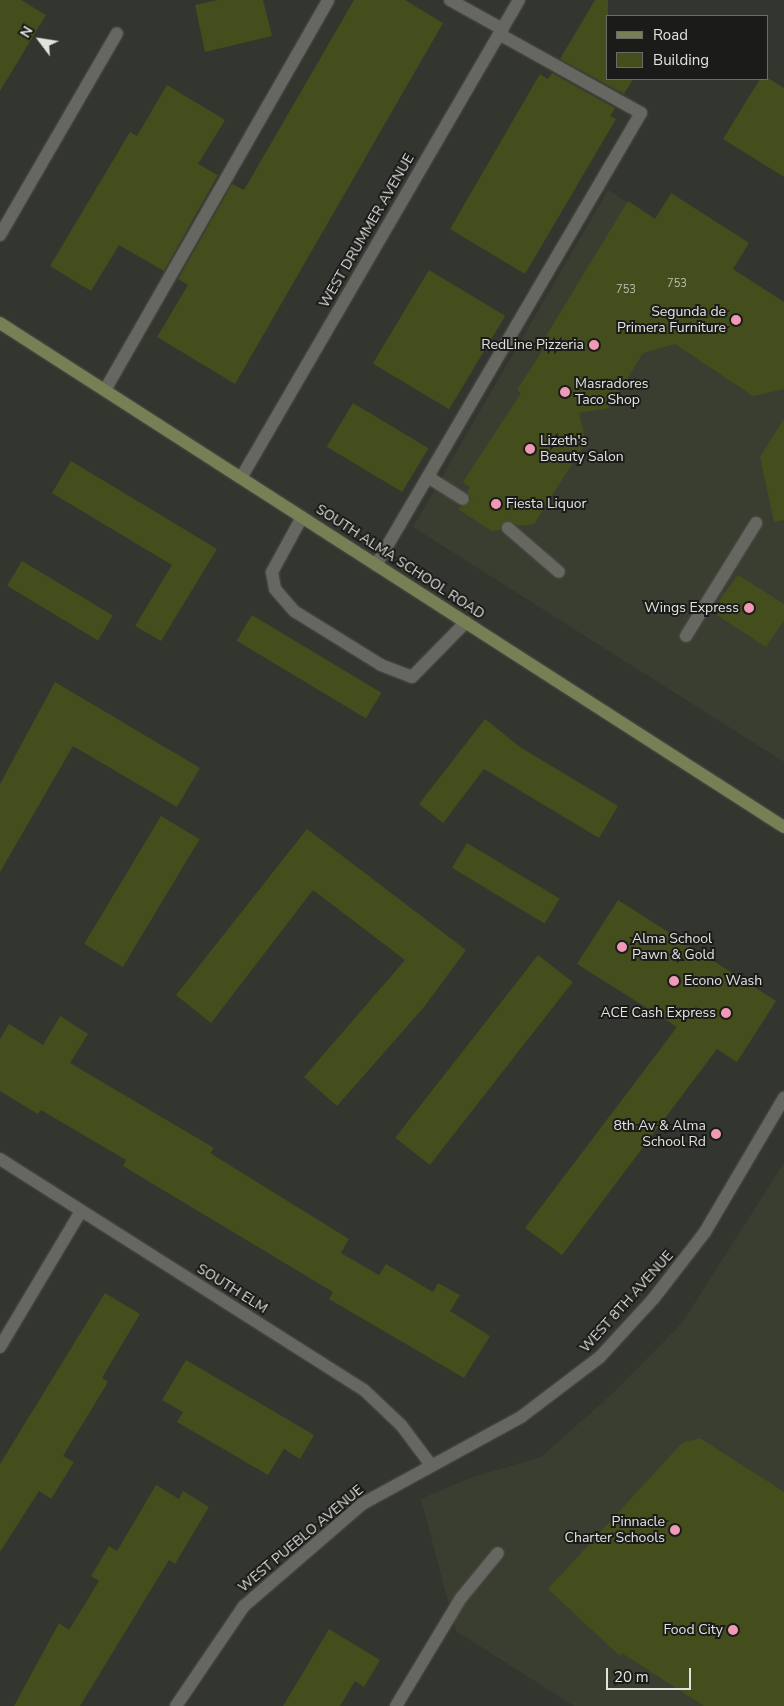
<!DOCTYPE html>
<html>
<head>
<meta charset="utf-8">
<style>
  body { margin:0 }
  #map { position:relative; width:784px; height:1706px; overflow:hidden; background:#33352f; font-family:"Nunito Sans",sans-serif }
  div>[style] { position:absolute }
  .built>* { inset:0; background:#3a3e31 }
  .building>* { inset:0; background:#434e1c; transform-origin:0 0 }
  .roads { filter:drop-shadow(0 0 1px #4f504b) drop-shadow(0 0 1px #4f504b) }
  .service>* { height:12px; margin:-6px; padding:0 6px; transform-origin:6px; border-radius:6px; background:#656760 }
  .minor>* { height:12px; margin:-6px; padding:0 6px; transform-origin:6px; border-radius:6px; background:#656760 }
  .tertiary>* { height:12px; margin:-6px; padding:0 6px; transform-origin:6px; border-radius:6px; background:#656760 }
  .secondary>* { height:12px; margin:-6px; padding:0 6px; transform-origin:6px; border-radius:6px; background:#778055 }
  .dots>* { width:14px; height:14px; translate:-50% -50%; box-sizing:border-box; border:2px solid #1b1c19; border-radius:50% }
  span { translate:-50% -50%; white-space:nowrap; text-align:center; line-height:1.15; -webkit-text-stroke:4px #1b1c19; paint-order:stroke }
  .number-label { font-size:11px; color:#babeae }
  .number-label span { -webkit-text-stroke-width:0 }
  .street-label { font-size:14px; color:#e2e3df }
  .poi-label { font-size:14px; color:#e2e3df }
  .right { translate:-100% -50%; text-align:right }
  .left { translate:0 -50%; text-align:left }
  .legend { position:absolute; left:606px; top:15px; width:162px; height:65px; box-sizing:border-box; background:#1b1c19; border:1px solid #6b6c68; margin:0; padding:6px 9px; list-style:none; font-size:15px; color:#e2e3df }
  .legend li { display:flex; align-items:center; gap:10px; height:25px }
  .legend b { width:25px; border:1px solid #6b6c68 }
  .north { position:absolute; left:15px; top:15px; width:50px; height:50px; -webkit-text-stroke:4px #1b1c19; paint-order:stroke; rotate:301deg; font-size:14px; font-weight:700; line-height:20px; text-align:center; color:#e2e3df }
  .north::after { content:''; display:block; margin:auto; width:18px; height:22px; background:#e2e3df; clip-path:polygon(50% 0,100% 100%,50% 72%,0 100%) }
  .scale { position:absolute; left:606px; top:1668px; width:85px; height:22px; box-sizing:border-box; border:2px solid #e2e3df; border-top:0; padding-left:6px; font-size:15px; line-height:18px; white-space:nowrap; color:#e2e3df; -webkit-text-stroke:4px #1b1c19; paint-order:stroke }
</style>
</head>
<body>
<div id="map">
  <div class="built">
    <div style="clip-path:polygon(608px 190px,784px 302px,784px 762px,413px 527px)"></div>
    <div style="clip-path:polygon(784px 1163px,784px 1706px,574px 1706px,456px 1631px,421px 1499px,470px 1478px,541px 1457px,613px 1393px,682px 1323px)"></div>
  </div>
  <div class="building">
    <div style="clip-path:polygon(0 0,21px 0,46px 15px,0 91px)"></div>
    <div style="clip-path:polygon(218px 0,263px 0,272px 36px,205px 52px,195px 5px)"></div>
    <div style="clip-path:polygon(354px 0,405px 0,443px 23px,235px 384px,157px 337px,188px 285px,178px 279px,232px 184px,244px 190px)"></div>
    <div style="clip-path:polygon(595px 0,608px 0,608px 79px,633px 79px,624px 94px,560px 59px)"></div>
    <div style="clip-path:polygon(552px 73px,615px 108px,610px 116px,616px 119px,525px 274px,450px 229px,540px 74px,548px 79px)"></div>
    <div style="clip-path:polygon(768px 78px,784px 88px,784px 177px,723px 139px,760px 79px)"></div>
    <div style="clip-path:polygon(167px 85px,225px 120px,198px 164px,218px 175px,164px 271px,119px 245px,91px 291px,50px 266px,130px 132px,137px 136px)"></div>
    <div style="clip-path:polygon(671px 193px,749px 243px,733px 269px,784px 302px,784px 389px,753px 396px,675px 344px,643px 353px,609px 408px,579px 413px,586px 442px,534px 524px,519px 526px,506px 520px,500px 530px,492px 531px,458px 509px,471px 500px,467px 492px,470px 487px,463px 482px,521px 393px,517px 390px,544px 348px,540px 346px,628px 201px,655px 219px)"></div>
    <div style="left:429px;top:270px;width:89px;height:109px;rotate:31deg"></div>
    <div style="left:353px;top:403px;width:88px;height:51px;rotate:31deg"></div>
    <div style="clip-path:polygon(784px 419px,784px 520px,774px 522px,760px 457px)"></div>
    <div style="clip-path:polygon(71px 461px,217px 549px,161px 641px,135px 626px,172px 565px,52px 493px)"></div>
    <div style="left:22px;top:561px;width:106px;height:29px;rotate:31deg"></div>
    <div style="clip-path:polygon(738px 575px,784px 604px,784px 620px,766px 647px,711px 611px)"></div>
    <div style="left:252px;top:615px;width:151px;height:30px;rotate:31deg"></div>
    <div style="clip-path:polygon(55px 682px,200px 768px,177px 807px,73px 746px,0 872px,0 784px)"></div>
    <div style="clip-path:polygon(485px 719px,520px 747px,618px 806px,599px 838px,484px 769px,443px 823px,419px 804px)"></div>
    <div style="left:161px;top:816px;width:45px;height:149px;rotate:31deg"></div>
    <div style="clip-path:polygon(307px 829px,466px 950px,424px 1007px,337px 1106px,304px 1077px,405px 960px,313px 890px,211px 1023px,176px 995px)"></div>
    <div style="left:467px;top:843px;width:108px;height:29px;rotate:31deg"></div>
    <div style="clip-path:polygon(618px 900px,776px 1001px,737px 1062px,717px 1049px,562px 1255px,525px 1228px,677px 1027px,577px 964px)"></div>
    <div style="left:538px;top:955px;width:44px;height:232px;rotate:38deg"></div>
    <div style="clip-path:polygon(60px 1016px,88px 1034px,70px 1063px,214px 1148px,210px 1153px,349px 1239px,341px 1253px,379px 1275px,386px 1264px,433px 1292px,438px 1283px,460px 1295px,450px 1311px,490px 1336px,464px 1378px,329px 1299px,333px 1292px,123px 1166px,126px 1160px,41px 1110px,38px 1114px,0 1091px,0 1039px,9px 1024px,43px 1045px)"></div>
    <div style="clip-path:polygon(105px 1293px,140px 1314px,102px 1378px,108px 1382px,63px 1456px,74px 1462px,51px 1499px,39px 1491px,0 1552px,0 1464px)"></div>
    <div style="clip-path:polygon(186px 1360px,314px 1435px,300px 1459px,284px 1449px,268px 1475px,177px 1422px,183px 1412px,162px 1400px)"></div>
    <div style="clip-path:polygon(700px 1438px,784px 1492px,784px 1706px,704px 1706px,622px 1653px,620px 1656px,548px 1589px,682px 1443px)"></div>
    <div style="clip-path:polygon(156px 1485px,179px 1499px,183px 1491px,209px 1507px,175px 1564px,169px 1560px,80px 1706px,14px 1706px,59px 1623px,69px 1630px,99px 1581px,91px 1576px,109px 1546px,117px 1551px)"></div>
    <div style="clip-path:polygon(329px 1629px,380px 1660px,364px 1687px,355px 1681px,340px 1706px,283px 1706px)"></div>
  </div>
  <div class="roads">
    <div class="service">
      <div style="left:450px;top:0;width:60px;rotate:29.1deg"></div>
      <div style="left:105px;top:390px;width:449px;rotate:-60.2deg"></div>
      <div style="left:428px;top:477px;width:41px;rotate:32.2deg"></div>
      <div style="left:302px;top:517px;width:63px;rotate:118.6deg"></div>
      <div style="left:272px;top:572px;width:17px;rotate:80deg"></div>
      <div style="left:275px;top:589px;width:29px;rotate:49deg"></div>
      <div style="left:294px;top:611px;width:102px;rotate:31.8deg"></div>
      <div style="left:381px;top:665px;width:33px;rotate:21deg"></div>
      <div style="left:412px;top:677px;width:77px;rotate:-45.5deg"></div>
      <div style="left:508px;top:528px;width:67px;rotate:40.8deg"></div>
      <div style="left:376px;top:565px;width:524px;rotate:-59.62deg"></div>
      <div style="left:641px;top:113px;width:162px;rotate:-150.9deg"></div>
      <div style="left:686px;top:636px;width:133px;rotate:-58.2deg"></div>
      <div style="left:396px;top:1706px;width:126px;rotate:-59deg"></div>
      <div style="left:461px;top:1598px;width:58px;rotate:-50.6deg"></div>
    </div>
    <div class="minor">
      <div style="left:0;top:235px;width:233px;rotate:-59.9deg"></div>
      <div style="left:241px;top:478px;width:553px;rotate:-59.82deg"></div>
      <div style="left:0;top:1159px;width:431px;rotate:32.4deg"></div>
      <div style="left:364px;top:1390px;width:51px;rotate:43.4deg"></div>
      <div style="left:401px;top:1425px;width:50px;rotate:53.1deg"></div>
      <div style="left:0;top:1347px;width:158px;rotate:-59.2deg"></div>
    </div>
    <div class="tertiary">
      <div style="left:176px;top:1706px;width:121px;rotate:-55.8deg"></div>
      <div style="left:244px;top:1606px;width:156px;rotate:-40.8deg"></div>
      <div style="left:362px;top:1504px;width:181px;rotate:-28.7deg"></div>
      <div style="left:521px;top:1417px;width:99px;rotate:-37.2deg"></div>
      <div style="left:600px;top:1357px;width:80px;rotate:-47.5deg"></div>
      <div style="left:654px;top:1298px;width:83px;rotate:-52.3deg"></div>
      <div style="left:705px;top:1232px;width:156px;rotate:-59.5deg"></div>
    </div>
    <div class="secondary">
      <div style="left:0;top:323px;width:932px;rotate:32.74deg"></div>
    </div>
  </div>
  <div class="dots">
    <div style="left:736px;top:320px;background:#f09ab6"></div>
    <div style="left:594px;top:345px;background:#f09ab6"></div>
    <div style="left:565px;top:392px;background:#f09ab6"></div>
    <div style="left:530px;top:449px;background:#f09ab6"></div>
    <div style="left:496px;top:504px;background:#f09ab6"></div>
    <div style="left:749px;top:608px;background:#f09ab6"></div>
    <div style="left:622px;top:947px;background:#f09ab6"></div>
    <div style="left:674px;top:981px;background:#f09ab6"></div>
    <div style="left:726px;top:1013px;background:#f09ab6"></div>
    <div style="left:716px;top:1134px;background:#f09ab6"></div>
    <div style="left:675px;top:1530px;background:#f09ab6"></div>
    <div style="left:733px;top:1630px;background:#f09ab6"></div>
  </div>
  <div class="number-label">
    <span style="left:677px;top:284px">753</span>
    <span style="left:626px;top:290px">753</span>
  </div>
  <div class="street-label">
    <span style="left:367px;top:231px;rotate:-60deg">WEST DRUMMER AVENUE</span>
    <span style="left:400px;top:562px;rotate:33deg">SOUTH ALMA SCHOOL ROAD</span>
    <span style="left:232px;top:1289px;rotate:32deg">SOUTH ELM</span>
    <span style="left:627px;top:1302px;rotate:-48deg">WEST 8TH AVENUE</span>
    <span style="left:301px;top:1539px;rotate:-40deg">WEST PUEBLO AVENUE</span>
  </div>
  <div class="poi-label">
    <span class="right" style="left:726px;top:320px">Segunda de<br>Primera Furniture</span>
    <span class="right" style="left:584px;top:345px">RedLine Pizzeria</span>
    <span class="left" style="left:575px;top:392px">Masradores<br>Taco Shop</span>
    <span class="left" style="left:540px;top:449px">Lizeth's<br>Beauty Salon</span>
    <span class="left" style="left:506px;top:504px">Fiesta Liquor</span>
    <span class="right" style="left:739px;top:608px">Wings Express</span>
    <span class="left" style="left:632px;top:947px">Alma School<br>Pawn &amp; Gold</span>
    <span class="left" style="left:684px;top:981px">Econo Wash</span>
    <span class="right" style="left:716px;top:1013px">ACE Cash Express</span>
    <span class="right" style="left:706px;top:1134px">8th Av &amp; Alma<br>School Rd</span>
    <span class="right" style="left:665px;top:1530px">Pinnacle<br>Charter Schools</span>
    <span class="right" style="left:723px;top:1630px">Food City</span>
  </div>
  <ul class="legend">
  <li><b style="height:6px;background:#778055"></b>Road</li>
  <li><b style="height:14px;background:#434e1c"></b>Building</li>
  </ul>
  <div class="north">N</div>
  <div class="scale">20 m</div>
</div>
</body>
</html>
